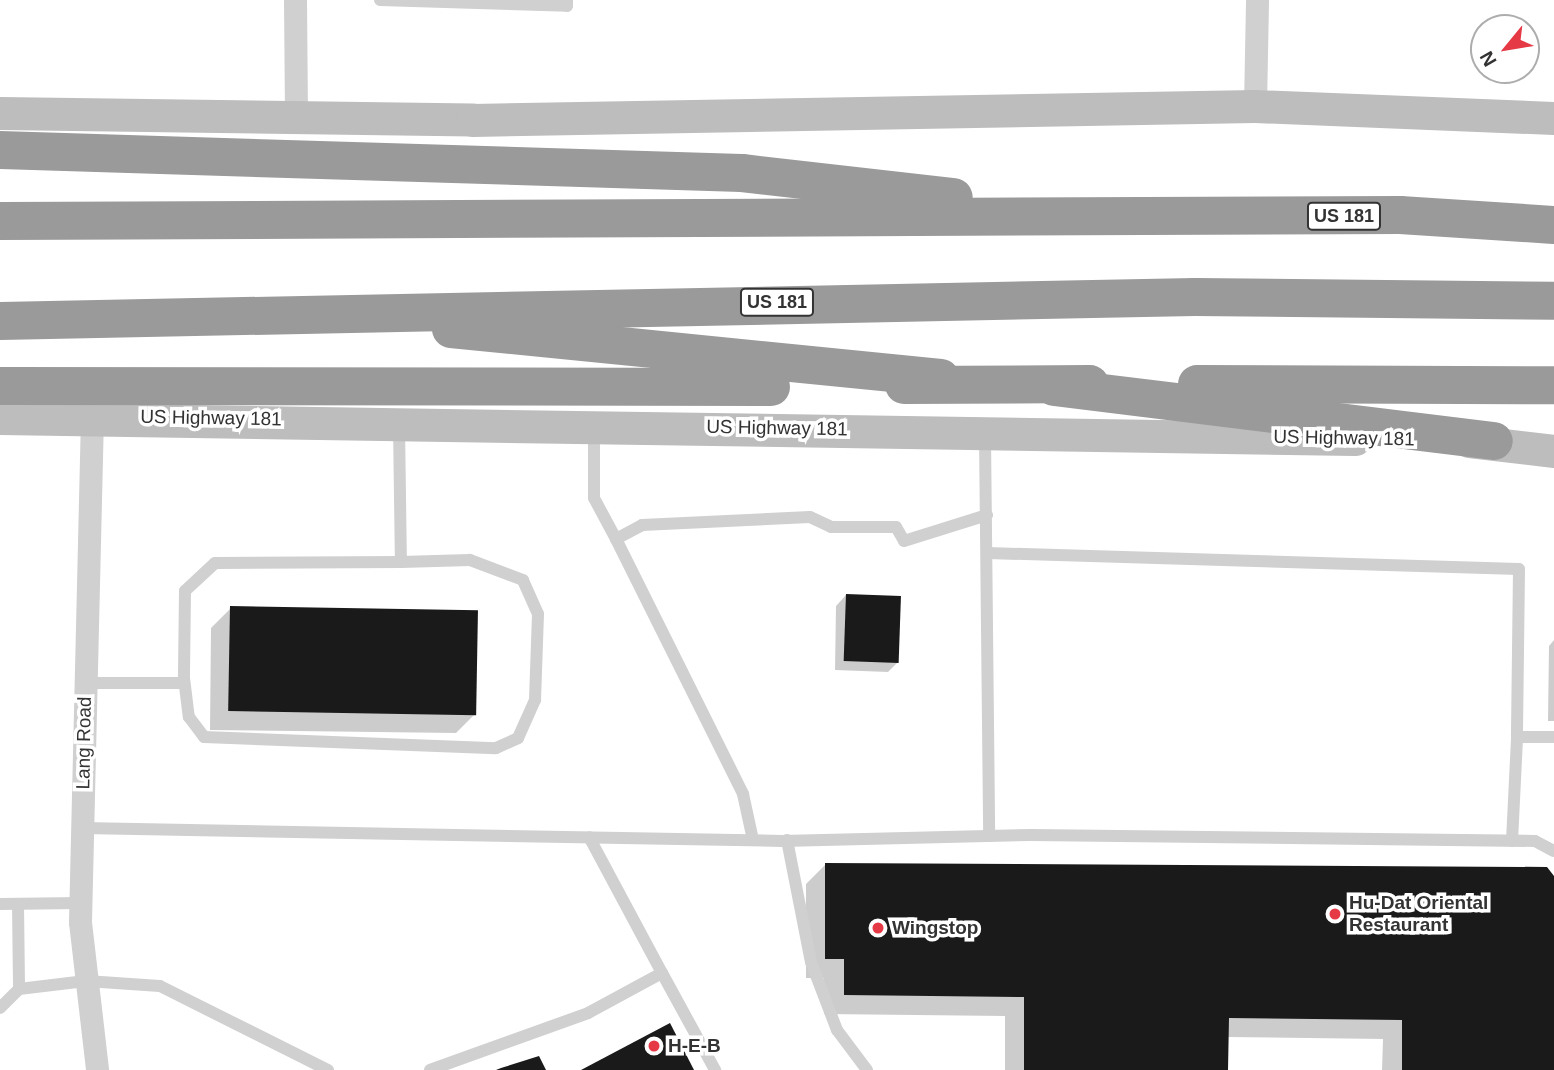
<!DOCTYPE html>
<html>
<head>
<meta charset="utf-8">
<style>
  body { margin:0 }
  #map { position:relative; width:1554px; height:1070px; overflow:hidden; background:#fff; font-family:Helvetica,sans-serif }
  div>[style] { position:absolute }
  .shadow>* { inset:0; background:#0003 }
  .building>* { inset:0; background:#1a1a1a; transform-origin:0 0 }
  .service>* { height:12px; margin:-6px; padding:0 6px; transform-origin:6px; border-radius:6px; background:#d0d0d0 }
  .minor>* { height:23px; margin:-11.5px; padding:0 11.5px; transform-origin:11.5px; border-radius:11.5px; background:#d0d0d0 }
  .secondary>* { height:33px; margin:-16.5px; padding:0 16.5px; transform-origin:16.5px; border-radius:16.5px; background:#bdbdbd }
  .motorway>* { height:38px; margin:-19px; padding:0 19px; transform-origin:19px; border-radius:19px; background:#9a9a9a }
  .motorway-bridge>* { height:38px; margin:-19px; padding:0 19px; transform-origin:19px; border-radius:19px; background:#9a9a9a }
  .dots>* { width:19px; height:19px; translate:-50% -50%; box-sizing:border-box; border:4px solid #fff; border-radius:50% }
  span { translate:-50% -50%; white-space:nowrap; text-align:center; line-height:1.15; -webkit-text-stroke:7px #fff; paint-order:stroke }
  .shield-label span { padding:2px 5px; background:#fff; border:2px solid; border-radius:5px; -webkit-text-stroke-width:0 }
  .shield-label { font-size:18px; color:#333; font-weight:700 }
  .street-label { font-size:19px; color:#333 }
  .poi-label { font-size:19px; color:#333; font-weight:700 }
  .left { translate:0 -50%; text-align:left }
  .north { position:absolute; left:1470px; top:14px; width:70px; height:70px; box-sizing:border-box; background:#fff; border:2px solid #adadad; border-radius:50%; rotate:240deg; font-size:19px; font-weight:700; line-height:28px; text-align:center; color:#333 }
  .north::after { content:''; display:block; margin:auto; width:24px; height:32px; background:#e63946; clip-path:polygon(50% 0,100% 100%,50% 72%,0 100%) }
</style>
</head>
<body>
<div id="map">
  <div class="shadow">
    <div style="clip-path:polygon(846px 595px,898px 662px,888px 672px,835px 670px,836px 606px)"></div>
    <div style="clip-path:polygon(231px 608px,476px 713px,456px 733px,210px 730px,211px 628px)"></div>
    <div style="clip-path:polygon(1554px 640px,1554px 721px,1548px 721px,1549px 646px)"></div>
    <div style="clip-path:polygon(826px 864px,1554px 878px,1554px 1070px,1382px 1070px,1383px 1039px,1227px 1037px,1227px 1070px,1005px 1070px,1005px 1016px,824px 1014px,824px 978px,806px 978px,806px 884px)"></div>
  </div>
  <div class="building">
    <div style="left:846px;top:594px;width:55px;height:67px;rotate:2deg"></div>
    <div style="left:230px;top:606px;width:248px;height:105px;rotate:1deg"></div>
    <div style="clip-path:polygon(825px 863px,1547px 867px,1554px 876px,1554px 1070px,1402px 1070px,1402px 1020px,1229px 1018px,1228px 1070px,1024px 1070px,1024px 997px,844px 995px,844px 959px,825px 959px)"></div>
    <div style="clip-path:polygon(670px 1023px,694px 1070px,581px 1070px)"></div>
    <div style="clip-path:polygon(539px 1056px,546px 1070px,496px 1070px,501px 1068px)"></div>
  </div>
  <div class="service">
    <div style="left:380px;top:0;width:187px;rotate:1.8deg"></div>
    <div style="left:567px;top:6px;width:6px;rotate:-90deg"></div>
    <div style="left:399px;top:425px;width:137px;rotate:89.2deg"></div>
    <div style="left:401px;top:562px;width:186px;rotate:179.7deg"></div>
    <div style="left:215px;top:563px;width:41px;rotate:137deg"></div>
    <div style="left:185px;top:591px;width:87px;rotate:90.7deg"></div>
    <div style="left:184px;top:678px;width:39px;rotate:83deg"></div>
    <div style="left:189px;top:717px;width:25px;rotate:53deg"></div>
    <div style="left:204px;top:737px;width:292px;rotate:2.2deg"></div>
    <div style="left:496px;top:748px;width:24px;rotate:-24deg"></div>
    <div style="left:518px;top:738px;width:42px;rotate:-65.9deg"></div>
    <div style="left:535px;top:700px;width:86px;rotate:-88deg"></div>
    <div style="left:538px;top:614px;width:37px;rotate:-114deg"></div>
    <div style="left:523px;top:580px;width:57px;rotate:-159.3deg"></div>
    <div style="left:470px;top:560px;width:69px;rotate:178.3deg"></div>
    <div style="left:594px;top:429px;width:69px;rotate:90deg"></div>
    <div style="left:594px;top:498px;width:47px;rotate:61.8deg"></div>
    <div style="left:616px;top:539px;width:30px;rotate:-28deg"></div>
    <div style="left:642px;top:525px;width:168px;rotate:-2.7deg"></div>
    <div style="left:810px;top:517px;width:23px;rotate:25deg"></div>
    <div style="left:831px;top:527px;width:65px"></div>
    <div style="left:896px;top:527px;width:16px;rotate:60deg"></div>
    <div style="left:904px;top:541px;width:87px;rotate:-17.4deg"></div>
    <div style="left:985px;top:436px;width:400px;rotate:89.4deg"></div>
    <div style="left:616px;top:539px;width:285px;rotate:63.5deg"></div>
    <div style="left:743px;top:794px;width:47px;rotate:77.7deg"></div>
    <div style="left:988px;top:553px;width:531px;rotate:1.73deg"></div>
    <div style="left:1519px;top:569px;width:168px;rotate:90.7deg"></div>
    <div style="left:85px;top:683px;width:99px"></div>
    <div style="left:82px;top:828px;width:700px;rotate:1.06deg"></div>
    <div style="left:782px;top:841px;width:249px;rotate:-1.4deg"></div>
    <div style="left:1031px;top:835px;width:504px;rotate:0.68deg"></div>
    <div style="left:1535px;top:841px;width:21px;rotate:28deg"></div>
    <div style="left:787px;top:840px;width:124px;rotate:78.9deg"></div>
    <div style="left:811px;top:962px;width:73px;rotate:69.1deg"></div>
    <div style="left:837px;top:1030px;width:50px;rotate:53.1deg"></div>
    <div style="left:1512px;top:841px;width:104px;rotate:-87.2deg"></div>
    <div style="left:1517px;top:737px;width:37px"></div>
    <div style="left:0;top:904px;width:81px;rotate:-0.7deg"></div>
    <div style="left:18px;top:904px;width:85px;rotate:89.3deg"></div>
    <div style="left:662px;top:973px;width:111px;rotate:61.3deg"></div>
    <div style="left:0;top:1008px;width:27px;rotate:-45deg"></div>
    <div style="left:19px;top:989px;width:67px;rotate:-6.8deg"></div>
    <div style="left:86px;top:981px;width:74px;rotate:3.9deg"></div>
    <div style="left:160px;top:986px;width:188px;rotate:26.6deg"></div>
    <div style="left:430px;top:1070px;width:168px;rotate:-19.8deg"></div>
    <div style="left:588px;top:1013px;width:84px;rotate:-28.4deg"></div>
    <div style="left:662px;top:973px;width:154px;rotate:-118.2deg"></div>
  </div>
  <div class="minor">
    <div style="left:295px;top:0;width:117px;rotate:89.5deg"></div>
    <div style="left:1255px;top:106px;width:106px;rotate:-88.9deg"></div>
    <div style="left:92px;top:416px;width:506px;rotate:91.36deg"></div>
    <div style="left:80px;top:922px;width:149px;rotate:83.4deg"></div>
  </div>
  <div class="secondary">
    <div style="left:0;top:113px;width:472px;rotate:0.8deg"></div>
    <div style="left:472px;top:120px;width:783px;rotate:-1.02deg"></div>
    <div style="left:1255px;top:106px;width:299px;rotate:2.3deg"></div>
    <div style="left:0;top:418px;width:1355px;rotate:0.89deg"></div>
    <div style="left:1469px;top:441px;width:86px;rotate:6.7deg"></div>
  </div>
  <div class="motorway">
    <div style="left:0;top:150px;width:742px;rotate:1.78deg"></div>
    <div style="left:742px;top:173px;width:213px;rotate:6.5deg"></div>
    <div style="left:0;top:221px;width:1400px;rotate:-0.25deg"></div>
    <div style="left:1400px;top:215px;width:154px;rotate:3.7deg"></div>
    <div style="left:0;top:321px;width:1195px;rotate:-1.15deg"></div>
    <div style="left:1195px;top:297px;width:359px;rotate:0.6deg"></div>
    <div style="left:451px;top:329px;width:492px;rotate:5.7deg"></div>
    <div style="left:1197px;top:384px;width:357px;rotate:0.2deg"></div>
    <div style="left:0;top:386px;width:771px;rotate:0.07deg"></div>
    <div style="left:1054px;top:387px;width:443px;rotate:7deg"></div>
  </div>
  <div class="motorway-bridge">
    <div style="left:904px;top:385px;width:186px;rotate:-0.3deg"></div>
  </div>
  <div class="dots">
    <div style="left:1335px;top:914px;background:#e63946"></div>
    <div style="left:878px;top:928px;background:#e63946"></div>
    <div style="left:654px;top:1046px;background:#e63946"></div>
  </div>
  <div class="shield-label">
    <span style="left:1344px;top:216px">US 181</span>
    <span style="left:777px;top:302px">US 181</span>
  </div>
  <div class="street-label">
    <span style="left:211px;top:418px;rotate:1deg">US Highway 181</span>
    <span style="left:777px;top:428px;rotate:1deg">US Highway 181</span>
    <span style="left:1344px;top:438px;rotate:1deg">US Highway 181</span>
    <span style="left:84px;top:743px;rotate:-89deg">Lang Road</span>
  </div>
  <div class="poi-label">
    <span class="left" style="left:1349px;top:914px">Hu-Dat Oriental<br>Restaurant</span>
    <span class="left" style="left:892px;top:928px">Wingstop</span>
    <span class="left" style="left:668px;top:1046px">H-E-B</span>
  </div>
  <div class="north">N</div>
</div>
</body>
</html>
